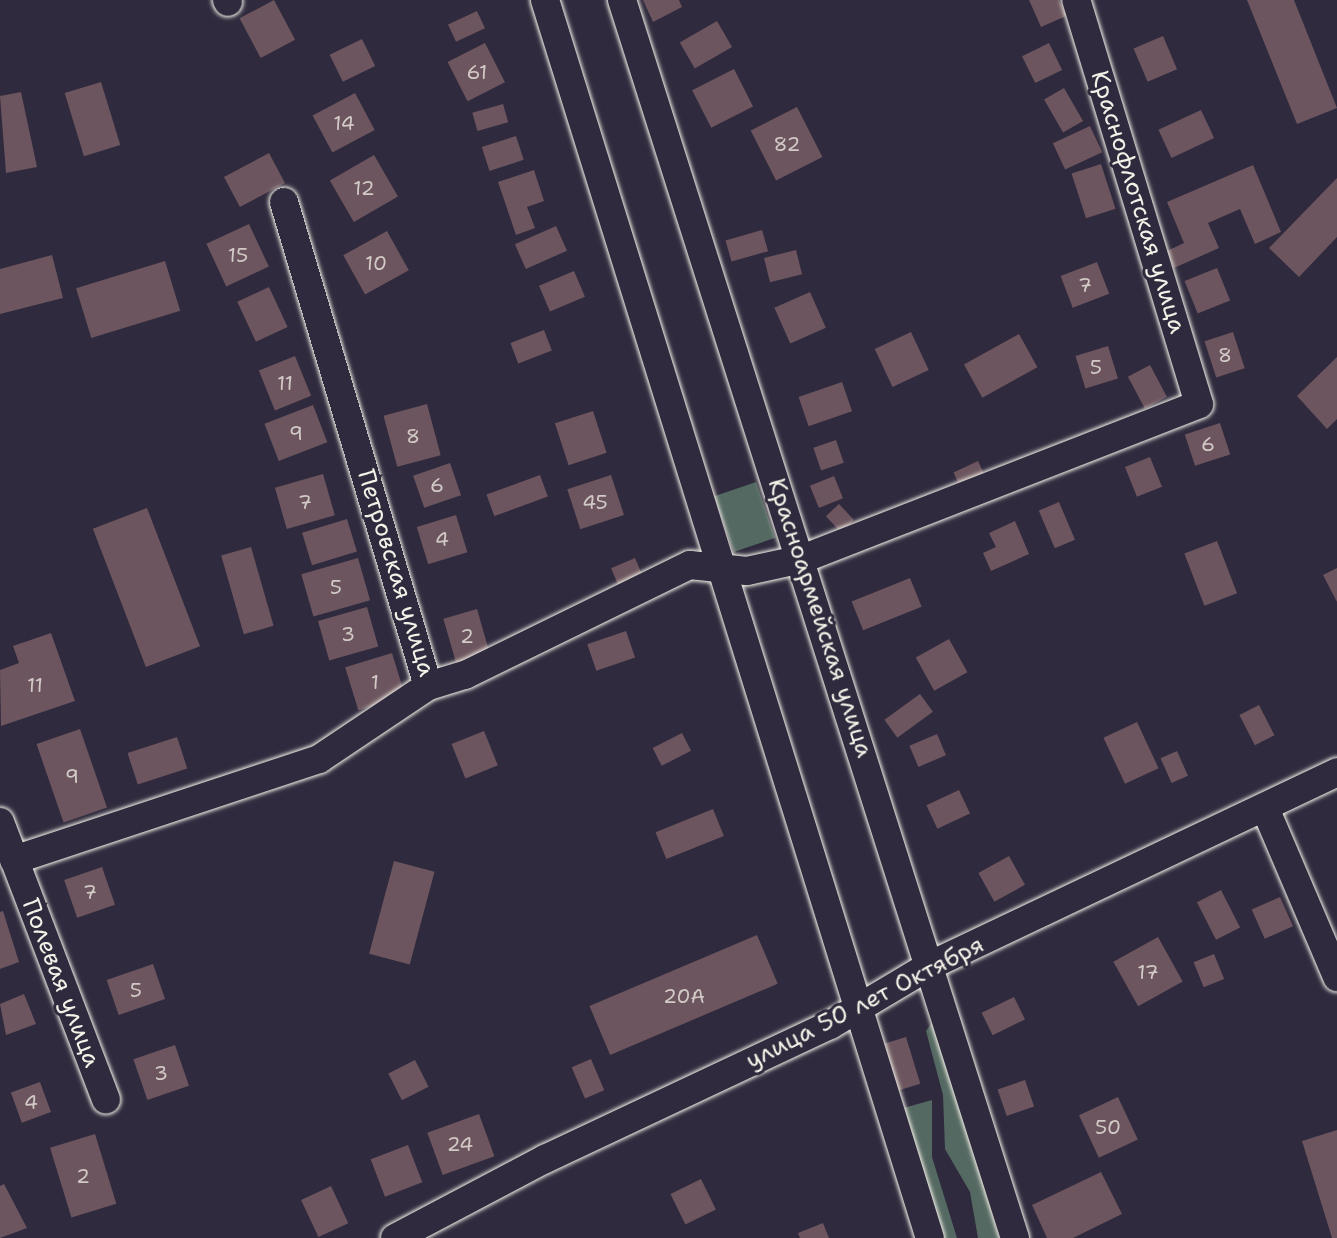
<!DOCTYPE html>
<html>
<head>
<meta charset="utf-8">
<style>
  body { margin:0 }
  #map { position:relative; width:1337px; height:1238px; overflow:hidden; background:#2f2a3d; font-family:"Shantell Sans",sans-serif }
  div>[style] { position:absolute }
  .green>* { inset:0; background:#546962; transform-origin:0 0 }
  .building>* { inset:0; background:#6c555e; transform-origin:0 0 }
  .roads { filter:drop-shadow(0 0 2px #f4f1e8) drop-shadow(0 0 2px #f4f1e8) }
  .minor>* { height:28px; margin:-14px; padding:0 14px; transform-origin:14px; border-radius:14px; background:#2f2a3d }
  span { translate:-50% -50%; white-space:nowrap; text-align:center; line-height:1.15; -webkit-text-stroke:6px #2f2a3d; paint-order:stroke }
  .number-label { font-size:20px; color:#d2cac6 }
  .number-label span { -webkit-text-stroke-width:0 }
  .street-label { font-size:24px; color:#f4f1e8 }
</style>
</head>
<body>
<div id="map">
  <div class="green">
    <div style="left:756px;top:482px;width:59px;height:44px;rotate:71deg"></div>
    <div style="clip-path:polygon(933px 1021px,939px 1028px,999px 1238px,978px 1238px,970px 1192px,945px 1149px,943px 1095px,926px 1031px)"></div>
    <div style="clip-path:polygon(932px 1100px,932px 1157px,957px 1238px,939px 1238px,900px 1109px)"></div>
  </div>
  <div class="building">
    <div style="left:274px;top:0;width:45px;height:39px;rotate:62deg"></div>
    <div style="clip-path:polygon(643px 0,679px 0,682px 7px,653px 22px)"></div>
    <div style="clip-path:polygon(1029px 0,1059px 0,1066px 16px,1041px 27px)"></div>
    <div style="clip-path:polygon(1247px 0,1294px 0,1337px 108px,1297px 124px)"></div>
    <div style="left:477px;top:11px;width:19px;height:32px;rotate:65deg"></div>
    <div style="left:717px;top:21px;width:30px;height:43px;rotate:60deg"></div>
    <div style="left:1163px;top:36px;width:36px;height:32px;rotate:67deg"></div>
    <div style="left:362px;top:39px;width:30px;height:36px;rotate:64deg"></div>
    <div style="left:485px;top:43px;width:44px;height:42px;rotate:63deg"></div>
    <div style="left:1049px;top:43px;width:30px;height:30px;rotate:64deg"></div>
    <div style="left:734px;top:69px;width:42px;height:47px;rotate:63deg"></div>
    <div style="left:101px;top:82px;width:66px;height:38px;rotate:73deg"></div>
    <div style="left:1064px;top:88px;width:38px;height:23px;rotate:60deg"></div>
    <div style="clip-path:polygon(21px 92px,37px 167px,6px 173px,0 96px)"></div>
    <div style="left:355px;top:93px;width:42px;height:48px;rotate:62deg"></div>
    <div style="left:503px;top:104px;width:19px;height:32px;rotate:74deg"></div>
    <div style="left:797px;top:107px;width:56px;height:52px;rotate:63deg"></div>
    <div style="left:1201px;top:110px;width:31px;height:47px;rotate:65deg"></div>
    <div style="left:1090px;top:126px;width:29px;height:41px;rotate:65deg"></div>
    <div style="left:516px;top:136px;width:25px;height:36px;rotate:72deg"></div>
    <div style="left:269px;top:153px;width:34px;height:51px;rotate:62deg"></div>
    <div style="left:374px;top:155px;width:48px;height:51px;rotate:60deg"></div>
    <div style="left:1101px;top:164px;width:47px;height:31px;rotate:72deg"></div>
    <div style="clip-path:polygon(1253px 165px,1281px 232px,1255px 244px,1240px 209px,1208px 223px,1219px 248px,1174px 268px,1167px 251px,1184px 243px,1167px 202px)"></div>
    <div style="clip-path:polygon(534px 170px,544px 201px,527px 207px,535px 228px,516px 235px,498px 182px)"></div>
    <div style="clip-path:polygon(1337px 178px,1337px 237px,1299px 277px,1269px 248px)"></div>
    <div style="left:249px;top:224px;width:47px;height:47px;rotate:65deg"></div>
    <div style="left:556px;top:226px;width:27px;height:45px;rotate:66deg"></div>
    <div style="left:762px;top:230px;width:22px;height:38px;rotate:74deg"></div>
    <div style="left:387px;top:231px;width:45px;height:50px;rotate:61deg"></div>
    <div style="left:796px;top:250px;width:25px;height:33px;rotate:76deg"></div>
    <div style="clip-path:polygon(52px 255px,63px 298px,0 314px,0 269px)"></div>
    <div style="left:165px;top:261px;width:52px;height:93px;rotate:73deg"></div>
    <div style="left:1097px;top:262px;width:34px;height:39px;rotate:69deg"></div>
    <div style="left:1217px;top:268px;width:35px;height:35px;rotate:68deg"></div>
    <div style="left:574px;top:271px;width:28px;height:38px;rotate:67deg"></div>
    <div style="left:269px;top:287px;width:44px;height:35px;rotate:65deg"></div>
    <div style="left:810px;top:292px;width:39px;height:39px;rotate:66deg"></div>
    <div style="left:544px;top:330px;width:22px;height:36px;rotate:69deg"></div>
    <div style="left:911px;top:332px;width:42px;height:40px;rotate:65deg"></div>
    <div style="left:1233px;top:332px;width:38px;height:30px;rotate:72deg"></div>
    <div style="left:1019px;top:334px;width:38px;height:63px;rotate:61deg"></div>
    <div style="left:1108px;top:346px;width:34px;height:34px;rotate:73deg"></div>
    <div style="left:295px;top:356px;width:43px;height:39px;rotate:68deg"></div>
    <div style="clip-path:polygon(1337px 357px,1337px 419px,1327px 429px,1297px 396px)"></div>
    <div style="left:1150px;top:365px;width:36px;height:25px;rotate:62deg"></div>
    <div style="left:842px;top:382px;width:31px;height:46px;rotate:71deg"></div>
    <div style="left:427px;top:404px;width:53px;height:45px;rotate:75deg"></div>
    <div style="left:313px;top:405px;width:40px;height:52px;rotate:69deg"></div>
    <div style="left:593px;top:411px;width:44px;height:40px;rotate:72deg"></div>
    <div style="left:1220px;top:423px;width:33px;height:37px;rotate:72deg"></div>
    <div style="left:836px;top:440px;width:24px;height:24px;rotate:71deg"></div>
    <div style="left:1150px;top:457px;width:32px;height:27px;rotate:68deg"></div>
    <div style="left:978px;top:461px;width:26px;height:27px;rotate:65deg"></div>
    <div style="left:450px;top:463px;width:34px;height:39px;rotate:71deg"></div>
    <div style="left:323px;top:474px;width:43px;height:50px;rotate:74deg"></div>
    <div style="left:540px;top:475px;width:23px;height:57px;rotate:70deg"></div>
    <div style="left:611px;top:475px;width:42px;height:46px;rotate:72deg"></div>
    <div style="left:834px;top:476px;width:24px;height:26px;rotate:68deg"></div>
    <div style="left:1059px;top:502px;width:41px;height:22px;rotate:67deg"></div>
    <div style="left:839px;top:504px;width:22px;height:18px;rotate:47deg"></div>
    <div style="left:147px;top:508px;width:148px;height:58px;rotate:69deg"></div>
    <div style="left:456px;top:515px;width:39px;height:41px;rotate:73deg"></div>
    <div style="left:347px;top:519px;width:34px;height:47px;rotate:73deg"></div>
    <div style="clip-path:polygon(1015px 521px,1029px 554px,991px 571px,983px 553px,996px 547px,989px 533px)"></div>
    <div style="left:1217px;top:541px;width:56px;height:35px;rotate:69deg"></div>
    <div style="left:251px;top:547px;width:82px;height:31px;rotate:74deg"></div>
    <div style="left:358px;top:558px;width:44px;height:59px;rotate:74deg"></div>
    <div style="left:635px;top:558px;width:23px;height:26px;rotate:67deg"></div>
    <div style="clip-path:polygon(1337px 568px,1337px 602px,1323px 575px)"></div>
    <div style="left:910px;top:578px;width:31px;height:63px;rotate:68deg"></div>
    <div style="left:367px;top:607px;width:41px;height:51px;rotate:74deg"></div>
    <div style="left:477px;top:609px;width:46px;height:35px;rotate:74deg"></div>
    <div style="left:626px;top:631px;width:28px;height:41px;rotate:71deg"></div>
    <div style="clip-path:polygon(51px 633px,75px 701px,1px 726px,0 670px,19px 663px,13px 646px)"></div>
    <div style="left:949px;top:639px;width:38px;height:38px;rotate:61deg"></div>
    <div style="left:392px;top:653px;width:45px;height:49px;rotate:73deg"></div>
    <div style="left:920px;top:694px;width:22px;height:44px;rotate:54deg"></div>
    <div style="left:1259px;top:705px;width:34px;height:22px;rotate:63deg"></div>
    <div style="left:1137px;top:722px;width:51px;height:37px;rotate:65deg"></div>
    <div style="left:80px;top:729px;width:83px;height:46px;rotate:71deg"></div>
    <div style="left:484px;top:731px;width:37px;height:35px;rotate:68deg"></div>
    <div style="left:682px;top:733px;width:20px;height:33px;rotate:63deg"></div>
    <div style="left:937px;top:734px;width:23px;height:30px;rotate:67deg"></div>
    <div style="left:177px;top:737px;width:33px;height:52px;rotate:72deg"></div>
    <div style="left:1177px;top:751px;width:27px;height:18px;rotate:66deg"></div>
    <div style="left:959px;top:790px;width:26px;height:36px;rotate:65deg"></div>
    <div style="left:713px;top:809px;width:29px;height:62px;rotate:68deg"></div>
    <div style="left:1009px;top:856px;width:33px;height:35px;rotate:61deg"></div>
    <div style="left:394px;top:861px;width:42px;height:96px;rotate:15deg"></div>
    <div style="left:102px;top:867px;width:40px;height:40px;rotate:71deg"></div>
    <div style="left:1221px;top:890px;width:42px;height:27px;rotate:63deg"></div>
    <div style="left:1280px;top:897px;width:32px;height:31px;rotate:66deg"></div>
    <div style="clip-path:polygon(3px 911px,19px 962px,0 969px,0 912px)"></div>
    <div style="left:757px;top:935px;width:53px;height:182px;rotate:67deg"></div>
    <div style="left:1158px;top:937px;width:51px;height:51px;rotate:61deg"></div>
    <div style="left:1214px;top:954px;width:27px;height:22px;rotate:68deg"></div>
    <div style="left:153px;top:964px;width:37px;height:49px;rotate:71deg"></div>
    <div style="clip-path:polygon(24px 994px,36px 1024px,6px 1035px,0 1004px)"></div>
    <div style="left:1014px;top:997px;width:25px;height:36px;rotate:64deg"></div>
    <div style="left:906px;top:1037px;width:49px;height:23px;rotate:73deg"></div>
    <div style="left:175px;top:1045px;width:43px;height:44px;rotate:71deg"></div>
    <div style="left:591px;top:1059px;width:34px;height:21px;rotate:67deg"></div>
    <div style="left:415px;top:1060px;width:30px;height:30px;rotate:63deg"></div>
    <div style="left:1025px;top:1080px;width:28px;height:29px;rotate:71deg"></div>
    <div style="left:40px;top:1082px;width:32px;height:31px;rotate:70deg"></div>
    <div style="left:1118px;top:1097px;width:47px;height:43px;rotate:65deg"></div>
    <div style="left:479px;top:1114px;width:45px;height:55px;rotate:70deg"></div>
    <div style="clip-path:polygon(1337px 1130px,1337px 1238px,1332px 1238px,1302px 1141px)"></div>
    <div style="left:95px;top:1134px;width:73px;height:47px;rotate:73deg"></div>
    <div style="left:408px;top:1145px;width:40px;height:40px;rotate:69deg"></div>
    <div style="clip-path:polygon(1101px 1172px,1122px 1214px,1073px 1238px,1047px 1238px,1032px 1205px)"></div>
    <div style="left:701px;top:1179px;width:34px;height:34px;rotate:64deg"></div>
    <div style="clip-path:polygon(4px 1184px,27px 1228px,0 1238px,0 1186px)"></div>
    <div style="left:331px;top:1186px;width:41px;height:33px;rotate:65deg"></div>
    <div style="clip-path:polygon(823px 1223px,829px 1238px,800px 1238px,798px 1233px)"></div>
  </div>
  <div class="roads">
    <div class="minor">
      <div style="left:227px;top:0;width:2px;rotate:63deg"></div>
      <div style="left:545px;top:0;width:1296px;rotate:72.73deg"></div>
      <div style="left:622px;top:0;width:1299px;rotate:72.39deg"></div>
      <div style="left:284px;top:202px;width:505px;rotate:73.43deg"></div>
      <div style="left:428px;top:686px;width:39px;rotate:-17deg"></div>
      <div style="left:465px;top:675px;width:250px;rotate:-26.1deg"></div>
      <div style="left:690px;top:565px;width:57px;rotate:6deg"></div>
      <div style="left:747px;top:571px;width:56px;rotate:-12.3deg"></div>
      <div style="left:802px;top:559px;width:426px;rotate:-21.3deg"></div>
      <div style="left:1199px;top:404px;width:422px;rotate:-106.9deg"></div>
      <div style="left:1265px;top:808px;width:184px;rotate:66.9deg"></div>
      <div style="left:0;top:822px;width:297px;rotate:69.1deg"></div>
      <div style="left:14px;top:860px;width:321px;rotate:-18.3deg"></div>
      <div style="left:319px;top:759px;width:131px;rotate:-33.8deg"></div>
      <div style="left:395px;top:1238px;width:170px;rotate:-27.8deg"></div>
      <div style="left:545px;top:1159px;width:315px;rotate:-25.2deg"></div>
      <div style="left:830px;top:1025px;width:115px;rotate:-30.8deg"></div>
      <div style="left:929px;top:966px;width:452px;rotate:-25.4deg"></div>
    </div>
  </div>
  <div class="number-label">
    <span style="left:477px;top:72px">61</span>
    <span style="left:344px;top:123px">14</span>
    <span style="left:787px;top:144px">82</span>
    <span style="left:364px;top:188px">12</span>
    <span style="left:238px;top:255px">15</span>
    <span style="left:376px;top:263px">10</span>
    <span style="left:1085px;top:285px">7</span>
    <span style="left:1225px;top:355px">8</span>
    <span style="left:1096px;top:367px">5</span>
    <span style="left:285px;top:383px">11</span>
    <span style="left:296px;top:433px">9</span>
    <span style="left:413px;top:436px">8</span>
    <span style="left:1208px;top:444px">6</span>
    <span style="left:437px;top:485px">6</span>
    <span style="left:305px;top:502px">7</span>
    <span style="left:595px;top:502px">45</span>
    <span style="left:442px;top:539px">4</span>
    <span style="left:336px;top:587px">5</span>
    <span style="left:348px;top:634px">3</span>
    <span style="left:467px;top:636px">2</span>
    <span style="left:375px;top:682px">1</span>
    <span style="left:35px;top:685px">11</span>
    <span style="left:72px;top:776px">9</span>
    <span style="left:90px;top:892px">7</span>
    <span style="left:1148px;top:972px">17</span>
    <span style="left:136px;top:990px">5</span>
    <span style="left:684px;top:996px">20А</span>
    <span style="left:161px;top:1073px">3</span>
    <span style="left:31px;top:1102px">4</span>
    <span style="left:1108px;top:1127px">50</span>
    <span style="left:460px;top:1144px">24</span>
    <span style="left:83px;top:1176px">2</span>
  </div>
  <div class="street-label">
    <span style="left:1138px;top:202px;rotate:73deg">Краснофлотская улица</span>
    <span style="left:396px;top:573px;rotate:73deg">Петровская улица</span>
    <span style="left:820px;top:618px;rotate:72deg">Красноармейская улица</span>
    <span style="left:61px;top:983px;rotate:69deg">Полевая улица</span>
    <span style="left:865px;top:1003px;rotate:-27deg">улица 50 лет Октября</span>
  </div>
</div>
</body>
</html>
